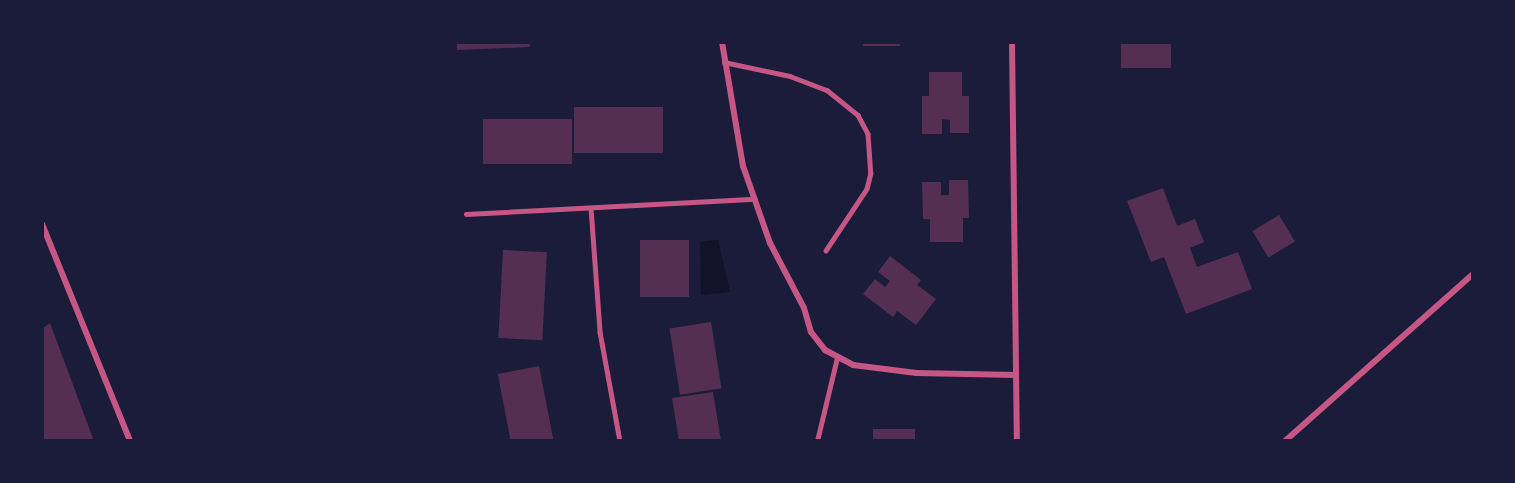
<!DOCTYPE html>
<html>
<head>
<meta charset="utf-8">
<style>
  body { margin:0 }
  #map { position:relative; width:1515px; height:483px; overflow:hidden; background:#1b1b3a; font-family:Roboto,sans-serif }
  div>[style] { position:absolute }
  .water>* { inset:0; background:#12122b }
  .building>* { inset:0; background:#542f53; transform-origin:0 0 }
  .service>* { height:4.5px; margin:-2.25px; padding:0 2.25px; transform-origin:2.25px; border-radius:2.25px; background:#c65784 }
  .minor>* { height:6px; margin:-3px; padding:0 3px; transform-origin:3px; border-radius:3px; background:#c65784 }
  span { translate:-50% -50%; white-space:nowrap; text-align:center; line-height:1.15; -webkit-text-stroke:6px #1b1b3a; paint-order:stroke }
  .frame { position:absolute; inset:0; border:44px solid #1b1b3a; pointer-events:none }
</style>
</head>
<body>
<div id="map">
  <div class="water">
    <div style="clip-path:polygon(718px 240px,730px 292px,701px 295px,700px 242px)"></div>
  </div>
  <div class="building">
    <div style="clip-path:polygon(457px 42px,530px 42px,530px 47px,457px 50px)"></div>
    <div style="left:863px;top:42px;width:37px;height:4px"></div>
    <div style="left:1121px;top:42px;width:50px;height:26px"></div>
    <div style="clip-path:polygon(929px 72px,962px 72px,962px 96px,969px 96px,969px 133px,950px 133px,950px 120px,942px 119px,942px 134px,922px 134px,922px 96px,929px 96px)"></div>
    <div style="left:574px;top:107px;width:89px;height:46px"></div>
    <div style="left:483px;top:119px;width:89px;height:45px"></div>
    <div style="clip-path:polygon(949px 180px,968px 180px,969px 218px,963px 218px,963px 242px,930px 242px,930px 219px,923px 219px,922px 182px,941px 182px,941px 195px,949px 195px)"></div>
    <div style="clip-path:polygon(1163px 188px,1177px 226px,1195px 219px,1204px 242px,1190px 248px,1197px 267px,1238px 252px,1252px 289px,1186px 314px,1164px 257px,1151px 262px,1127px 201px)"></div>
    <div style="left:1279px;top:215px;width:31px;height:31px;rotate:59deg"></div>
    <div style="left:640px;top:240px;width:49px;height:57px"></div>
    <div style="left:503px;top:250px;width:44px;height:88px;rotate:3deg"></div>
    <div style="clip-path:polygon(890px 256px,921px 280px,917px 285px,936px 299px,916px 325px,897px 311px,893px 317px,863px 294px,875px 279px,885px 287px,890px 281px,878px 272px)"></div>
    <div style="left:711px;top:322px;width:67px;height:42px;rotate:81deg"></div>
    <div style="clip-path:polygon(50px 323px,94px 441px,42px 441px,42px 329px)"></div>
    <div style="left:539px;top:366px;width:76px;height:42px;rotate:79deg"></div>
    <div style="clip-path:polygon(713px 392px,721px 441px,679px 441px,672px 398px)"></div>
    <div style="left:873px;top:429px;width:42px;height:12px"></div>
  </div>
  <div class="service">
    <div style="left:724px;top:62px;width:67px;rotate:12deg"></div>
    <div style="left:790px;top:76px;width:40px;rotate:21deg"></div>
    <div style="left:827px;top:90px;width:40px;rotate:39deg"></div>
    <div style="left:858px;top:115px;width:21px;rotate:62deg"></div>
    <div style="left:868px;top:134px;width:39px;rotate:86deg"></div>
    <div style="left:871px;top:173px;width:16px;rotate:104deg"></div>
    <div style="left:867px;top:189px;width:74px;rotate:123.5deg"></div>
    <div style="left:591px;top:208px;width:124px;rotate:85.8deg"></div>
    <div style="left:600px;top:332px;width:111px;rotate:79.6deg"></div>
    <div style="left:466px;top:214px;width:289px;rotate:-3deg"></div>
    <div style="left:817px;top:441px;width:85px;rotate:-76.5deg"></div>
  </div>
  <div class="minor">
    <div style="left:722px;top:42px;width:126px;rotate:80.4deg"></div>
    <div style="left:743px;top:166px;width:82px;rotate:70.7deg"></div>
    <div style="left:770px;top:243px;width:73px;rotate:62.4deg"></div>
    <div style="left:804px;top:308px;width:25px;rotate:74deg"></div>
    <div style="left:811px;top:332px;width:23px;rotate:52deg"></div>
    <div style="left:825px;top:350px;width:32px;rotate:28deg"></div>
    <div style="left:853px;top:365px;width:64px;rotate:7.2deg"></div>
    <div style="left:916px;top:373px;width:100px;rotate:1.1deg"></div>
    <div style="left:1012px;top:42px;width:399px;rotate:89.3deg"></div>
    <div style="left:42px;top:224px;width:234px;rotate:67.9deg"></div>
    <div style="left:1285px;top:441px;width:251px;rotate:-41.6deg"></div>
  </div>
  <div class="frame"></div>
</div>
</body>
</html>
